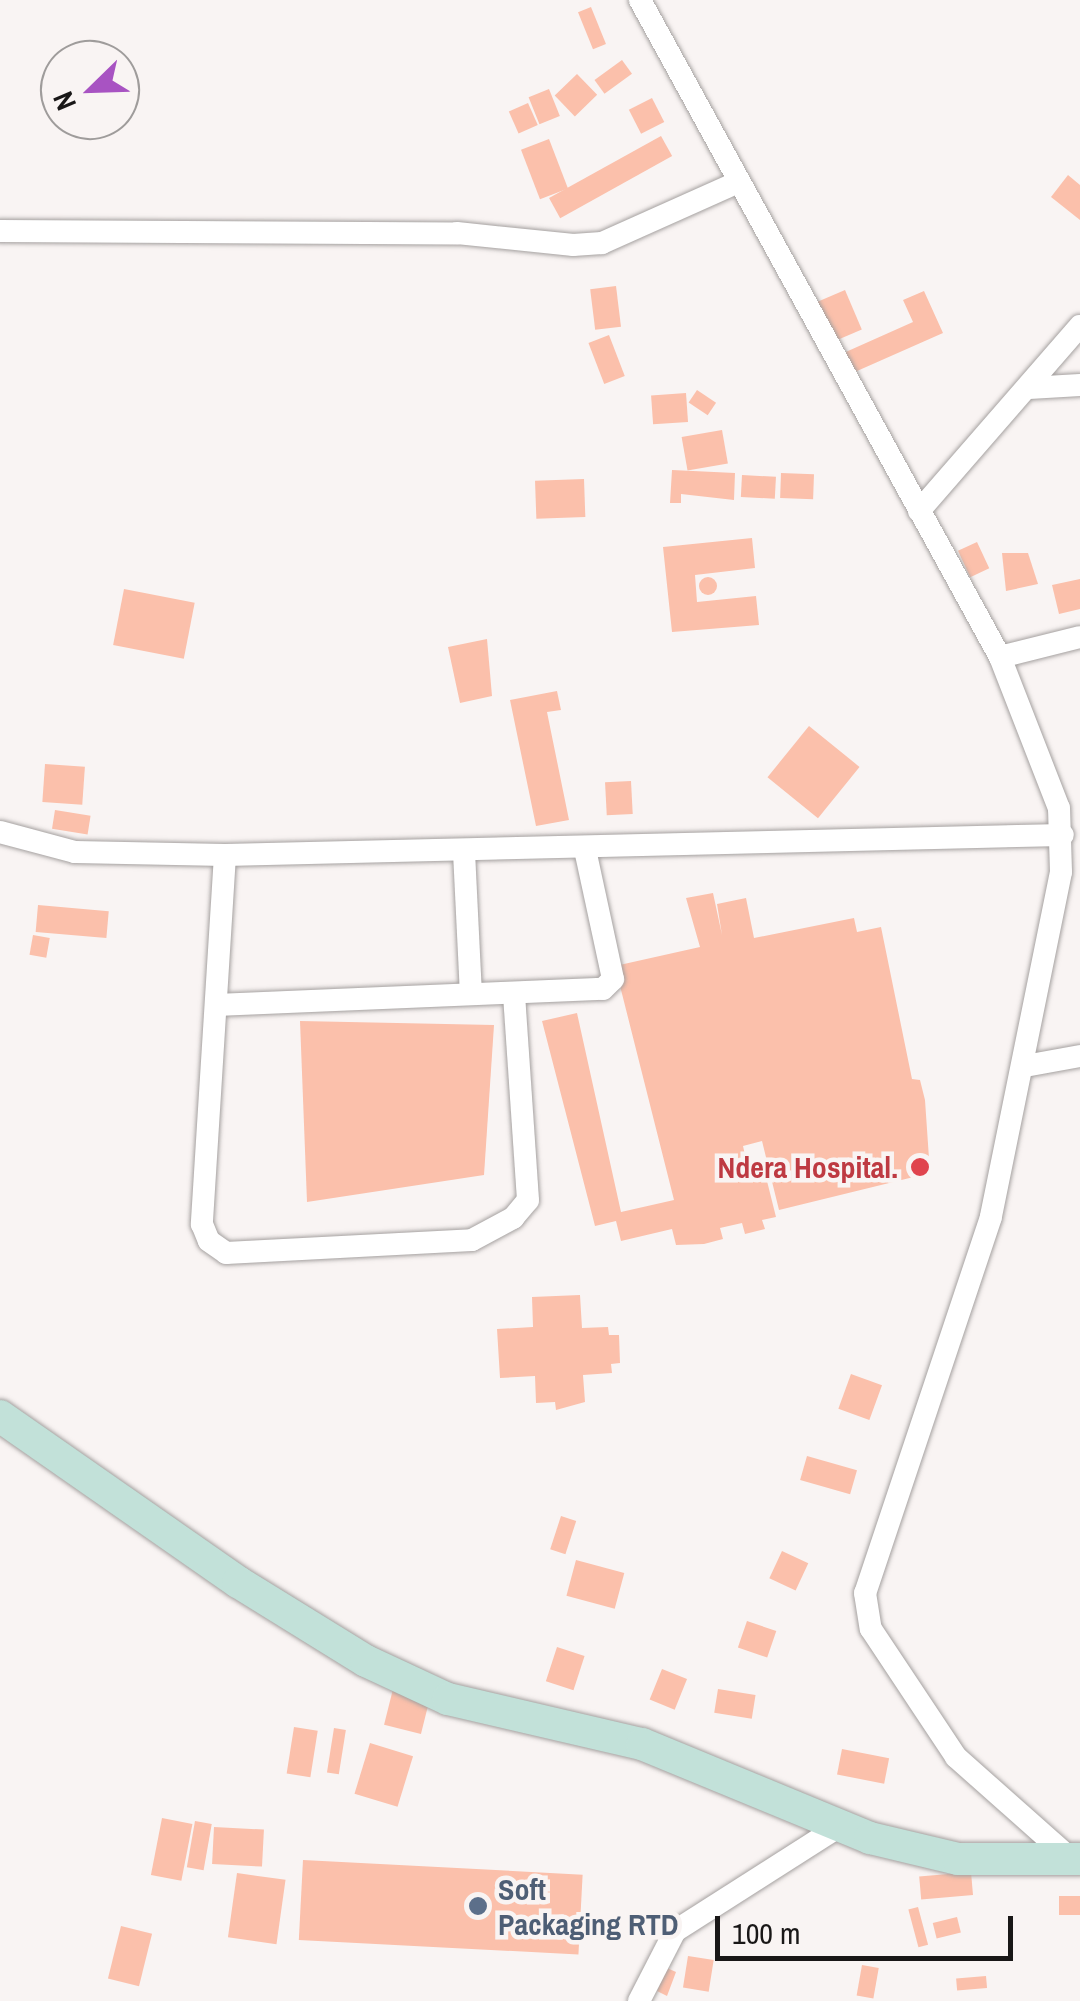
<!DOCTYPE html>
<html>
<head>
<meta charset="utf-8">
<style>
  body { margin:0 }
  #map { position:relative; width:1080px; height:2001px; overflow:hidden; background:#f9f4f3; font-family:"Archivo Narrow",sans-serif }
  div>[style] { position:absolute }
  .building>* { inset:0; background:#fbc0ab; transform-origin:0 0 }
  .round { border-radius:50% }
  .roads { filter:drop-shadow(0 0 2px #a5a1a0) drop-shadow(0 0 2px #a5a1a0) }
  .minor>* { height:22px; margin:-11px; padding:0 11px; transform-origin:11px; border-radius:11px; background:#fff }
  .secondary>* { height:32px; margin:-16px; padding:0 16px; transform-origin:16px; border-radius:16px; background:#c2e1d9 }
  .dots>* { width:28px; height:28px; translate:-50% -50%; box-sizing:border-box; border:5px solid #f9f4f3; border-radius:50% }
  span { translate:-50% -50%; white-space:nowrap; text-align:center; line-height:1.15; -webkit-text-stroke:9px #f9f4f3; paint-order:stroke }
  .health-label { font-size:30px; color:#be3a42; font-weight:700 }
  .right { translate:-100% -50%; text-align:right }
  .service-label { font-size:30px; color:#4e5e75; font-weight:700 }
  .left { translate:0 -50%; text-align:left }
  .north { position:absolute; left:40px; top:40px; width:100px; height:100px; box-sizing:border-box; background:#f9f4f3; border:2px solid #9f9c9b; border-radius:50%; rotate:247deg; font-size:28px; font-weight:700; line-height:40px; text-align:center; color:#191717 }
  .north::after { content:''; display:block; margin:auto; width:35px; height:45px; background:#a853c2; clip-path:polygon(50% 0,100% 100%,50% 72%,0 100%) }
  .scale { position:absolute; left:715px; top:1916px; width:298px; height:45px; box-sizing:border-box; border:5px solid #191717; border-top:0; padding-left:12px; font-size:30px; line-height:35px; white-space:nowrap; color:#191717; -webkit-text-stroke:8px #f9f4f3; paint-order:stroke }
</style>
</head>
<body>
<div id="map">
  <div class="building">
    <div style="left:591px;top:7px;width:40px;height:14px;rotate:68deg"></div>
    <div style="left:622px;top:60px;width:17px;height:34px;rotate:54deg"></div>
    <div style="left:577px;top:74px;width:29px;height:31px;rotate:46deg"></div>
    <div style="left:549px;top:89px;width:29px;height:22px;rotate:68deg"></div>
    <div style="left:652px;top:98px;width:27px;height:26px;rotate:63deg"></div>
    <div style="left:528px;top:103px;width:24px;height:21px;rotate:66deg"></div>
    <div style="left:661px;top:136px;width:23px;height:128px;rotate:61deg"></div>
    <div style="left:549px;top:139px;width:53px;height:30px;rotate:69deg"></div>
    <div style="clip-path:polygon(1068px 175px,1080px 185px,1080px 220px,1051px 197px)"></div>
    <div style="left:616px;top:286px;width:41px;height:26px;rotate:83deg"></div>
    <div style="left:845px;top:290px;width:43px;height:33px;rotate:67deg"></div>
    <div style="clip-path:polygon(924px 291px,943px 333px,848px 375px,839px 355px,913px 322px,903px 300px)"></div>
    <div style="left:609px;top:335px;width:44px;height:22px;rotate:69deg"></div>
    <div style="left:697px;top:390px;width:23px;height:15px;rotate:34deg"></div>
    <div style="left:686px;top:393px;width:29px;height:35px;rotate:86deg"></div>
    <div style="left:722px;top:430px;width:34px;height:41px;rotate:80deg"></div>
    <div style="clip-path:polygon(672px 470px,735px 473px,734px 500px,681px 494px,681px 503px,670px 503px)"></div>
    <div style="left:781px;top:473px;width:33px;height:25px;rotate:2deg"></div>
    <div style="left:742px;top:475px;width:34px;height:22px;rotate:3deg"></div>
    <div style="left:584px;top:479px;width:38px;height:49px;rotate:88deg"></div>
    <div style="clip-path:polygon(752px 538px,755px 568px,695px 575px,697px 602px,756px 596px,759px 625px,672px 632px,663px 547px)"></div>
    <div style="left:977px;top:542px;width:29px;height:21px;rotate:65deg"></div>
    <div style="clip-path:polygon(1002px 553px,1028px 553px,1038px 584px,1006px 591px)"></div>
    <div class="round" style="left:699px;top:577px;width:18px;height:18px"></div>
    <div style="clip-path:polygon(1080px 579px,1080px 609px,1059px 614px,1052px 585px)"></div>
    <div style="left:124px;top:589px;width:72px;height:57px;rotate:11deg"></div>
    <div style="clip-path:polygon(487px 639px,492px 696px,460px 703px,448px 647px)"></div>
    <div style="clip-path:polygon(557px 691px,561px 710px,547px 712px,569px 820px,536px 826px,510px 700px)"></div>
    <div style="left:809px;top:726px;width:65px;height:66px;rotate:39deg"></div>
    <div style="left:45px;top:764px;width:40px;height:38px;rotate:4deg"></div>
    <div style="left:631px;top:781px;width:33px;height:26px;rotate:87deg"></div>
    <div style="left:55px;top:810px;width:36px;height:19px;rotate:9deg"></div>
    <div style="clip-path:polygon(713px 893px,722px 935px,717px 904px,746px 898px,754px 938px,854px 918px,857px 932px,881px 927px,912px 1079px,920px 1080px,925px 1100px,930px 1173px,779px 1210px,762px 1141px,743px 1146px,749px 1173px,764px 1169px,776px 1217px,762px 1220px,765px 1229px,745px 1234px,742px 1223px,720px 1228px,723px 1239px,704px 1244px,676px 1245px,672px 1229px,621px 1241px,616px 1221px,595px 1226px,542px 1021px,577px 1013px,621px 1212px,674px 1200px,615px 966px,700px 947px,686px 898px)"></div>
    <div style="left:38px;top:905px;width:71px;height:27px;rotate:5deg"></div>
    <div style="left:33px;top:935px;width:17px;height:20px;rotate:10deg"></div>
    <div style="clip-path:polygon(300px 1021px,494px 1025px,484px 1175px,307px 1202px)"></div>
    <div style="clip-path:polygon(580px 1295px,582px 1328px,608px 1327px,609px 1335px,619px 1335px,620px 1363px,611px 1364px,612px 1373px,583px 1375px,585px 1402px,556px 1410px,555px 1402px,536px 1403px,535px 1376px,500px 1378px,497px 1329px,533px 1327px,532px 1297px)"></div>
    <div style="left:851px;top:1374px;width:33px;height:37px;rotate:20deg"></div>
    <div style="left:807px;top:1456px;width:52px;height:25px;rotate:16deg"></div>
    <div style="left:561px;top:1516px;width:16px;height:35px;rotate:18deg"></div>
    <div style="left:782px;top:1551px;width:29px;height:30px;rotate:25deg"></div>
    <div style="left:576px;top:1560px;width:50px;height:37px;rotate:15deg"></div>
    <div style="left:747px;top:1621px;width:31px;height:28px;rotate:19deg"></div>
    <div style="left:557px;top:1647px;width:29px;height:36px;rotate:18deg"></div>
    <div style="left:662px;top:1669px;width:27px;height:33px;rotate:22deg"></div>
    <div style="left:394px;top:1685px;width:38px;height:41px;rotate:14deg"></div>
    <div style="left:718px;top:1689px;width:38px;height:24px;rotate:9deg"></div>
    <div style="left:294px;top:1727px;width:24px;height:47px;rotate:9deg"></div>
    <div style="left:334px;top:1728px;width:12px;height:45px;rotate:9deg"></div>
    <div style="left:370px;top:1743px;width:45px;height:53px;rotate:17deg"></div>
    <div style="left:842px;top:1749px;width:48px;height:26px;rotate:11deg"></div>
    <div style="left:162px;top:1818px;width:31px;height:58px;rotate:11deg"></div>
    <div style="left:195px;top:1821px;width:17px;height:47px;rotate:10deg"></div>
    <div style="left:214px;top:1827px;width:50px;height:37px;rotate:3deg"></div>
    <div style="left:303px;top:1860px;width:280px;height:80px;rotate:3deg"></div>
    <div style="left:971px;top:1872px;width:23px;height:52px;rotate:85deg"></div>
    <div style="left:237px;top:1873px;width:49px;height:65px;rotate:8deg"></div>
    <div style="left:1080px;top:1896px;width:19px;height:21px;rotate:90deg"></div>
    <div style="left:918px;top:1907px;width:39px;height:10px;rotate:75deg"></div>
    <div style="left:957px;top:1917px;width:16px;height:25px;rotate:76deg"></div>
    <div style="left:121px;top:1926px;width:32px;height:54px;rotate:14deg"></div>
    <div style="left:688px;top:1956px;width:26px;height:32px;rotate:9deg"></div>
    <div style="left:862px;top:1965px;width:17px;height:31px;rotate:10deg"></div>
    <div style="clip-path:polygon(667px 1968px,676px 1972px,667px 1996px,657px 1991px)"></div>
    <div style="left:986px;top:1976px;width:12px;height:30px;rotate:85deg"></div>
  </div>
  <div class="roads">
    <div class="minor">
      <div style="left:640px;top:0;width:749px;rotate:61.28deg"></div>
      <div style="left:1000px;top:657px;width:162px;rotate:68.7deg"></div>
      <div style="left:1059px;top:808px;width:64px;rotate:88.2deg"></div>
      <div style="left:1061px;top:872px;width:352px;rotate:101.5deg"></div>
      <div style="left:991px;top:1217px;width:397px;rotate:108.5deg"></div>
      <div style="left:865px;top:1593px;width:36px;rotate:81deg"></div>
      <div style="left:871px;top:1629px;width:154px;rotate:56.4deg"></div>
      <div style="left:956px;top:1757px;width:154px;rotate:41.6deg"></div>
      <div style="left:0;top:231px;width:457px;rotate:0.3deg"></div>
      <div style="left:457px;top:233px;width:117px;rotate:5.9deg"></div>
      <div style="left:573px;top:245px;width:29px;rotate:-4deg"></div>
      <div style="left:602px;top:243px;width:147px;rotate:-24.1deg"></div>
      <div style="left:1029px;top:388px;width:51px;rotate:-3.4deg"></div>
      <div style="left:919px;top:511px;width:245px;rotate:-49deg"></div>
      <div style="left:1000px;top:657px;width:82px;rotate:-14deg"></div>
      <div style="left:0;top:832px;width:78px;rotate:14.9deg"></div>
      <div style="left:75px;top:852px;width:150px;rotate:1.1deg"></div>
      <div style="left:225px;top:855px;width:838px;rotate:-1.37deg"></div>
      <div style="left:464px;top:852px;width:142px;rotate:87.2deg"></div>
      <div style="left:225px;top:855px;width:370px;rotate:93.6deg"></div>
      <div style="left:202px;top:1224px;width:18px;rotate:68deg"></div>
      <div style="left:209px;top:1241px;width:21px;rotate:35deg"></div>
      <div style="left:226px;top:1253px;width:246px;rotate:-3deg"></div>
      <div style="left:472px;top:1240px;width:47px;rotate:-28.2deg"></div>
      <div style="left:513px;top:1218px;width:23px;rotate:-50deg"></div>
      <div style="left:528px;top:1200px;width:205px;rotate:-93.9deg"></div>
      <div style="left:216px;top:1005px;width:387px;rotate:-2.4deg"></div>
      <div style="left:603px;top:989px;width:14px;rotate:-45deg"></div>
      <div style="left:613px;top:979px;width:132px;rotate:-102.2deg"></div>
      <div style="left:1025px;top:1066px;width:56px;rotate:-10.3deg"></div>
      <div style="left:639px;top:2001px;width:79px;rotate:-62.8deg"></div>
      <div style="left:675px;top:1931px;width:196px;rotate:-32.5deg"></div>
    </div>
    <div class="secondary">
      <div style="left:0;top:1416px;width:290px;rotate:34.9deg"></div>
      <div style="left:238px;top:1582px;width:150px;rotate:31.7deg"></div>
      <div style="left:366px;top:1661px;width:90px;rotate:24.9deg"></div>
      <div style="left:448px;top:1699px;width:199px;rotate:13.1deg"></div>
      <div style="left:642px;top:1744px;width:247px;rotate:22.4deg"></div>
      <div style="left:870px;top:1838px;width:90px;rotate:13.4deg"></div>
      <div style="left:958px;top:1859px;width:122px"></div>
    </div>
  </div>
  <div class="dots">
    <div style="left:920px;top:1167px;background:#e0444e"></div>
    <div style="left:478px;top:1906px;background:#5c6f8a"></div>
  </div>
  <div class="health-label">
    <span class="right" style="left:898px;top:1167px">Ndera Hospital.</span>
  </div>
  <div class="service-label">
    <span class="left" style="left:498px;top:1906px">Soft<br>Packaging RTD</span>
  </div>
  <div class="north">N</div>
  <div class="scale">100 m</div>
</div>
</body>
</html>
